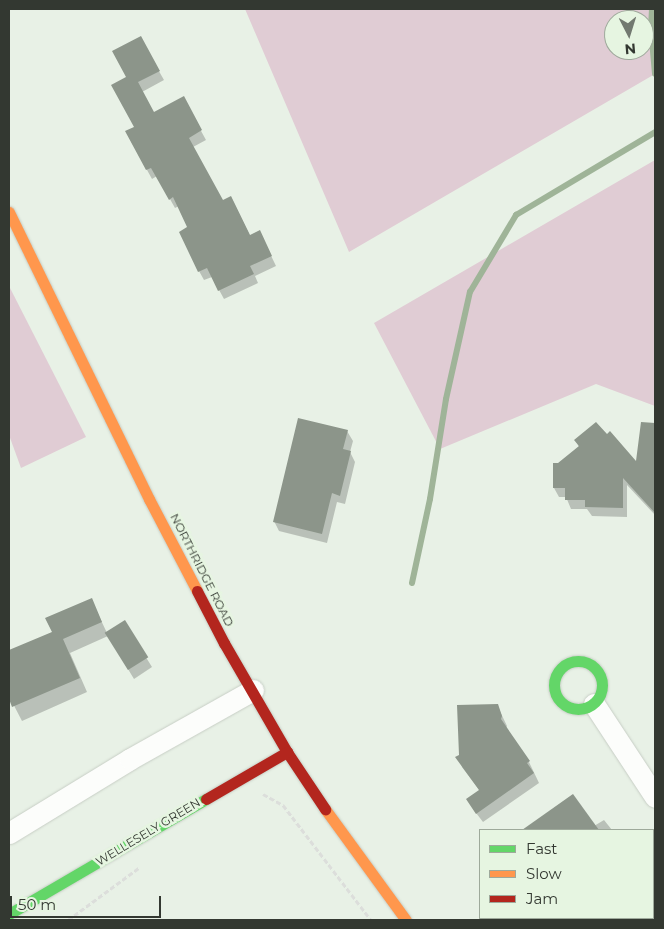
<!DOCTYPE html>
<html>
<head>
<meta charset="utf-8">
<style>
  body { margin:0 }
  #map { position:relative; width:664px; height:929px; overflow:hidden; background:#e8f1e6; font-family:Montserrat,sans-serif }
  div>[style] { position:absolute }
  .forest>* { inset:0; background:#e0ccd4 }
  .shadow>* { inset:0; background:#0003 }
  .stream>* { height:6px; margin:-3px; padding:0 3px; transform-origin:3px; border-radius:3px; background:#9fb498 }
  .building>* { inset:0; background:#8c958a; transform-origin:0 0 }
  .path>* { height:3px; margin-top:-1.5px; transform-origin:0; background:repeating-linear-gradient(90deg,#dcdedb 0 5px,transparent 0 7.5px) }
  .roads { filter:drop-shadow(0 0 1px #c7cec5) drop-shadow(0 0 1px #c7cec5) }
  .street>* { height:21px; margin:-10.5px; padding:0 10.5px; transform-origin:10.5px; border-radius:10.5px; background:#fcfdfb }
  .fast>* { height:11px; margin:-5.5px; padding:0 5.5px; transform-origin:5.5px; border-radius:5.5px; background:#63d668 }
  .fast>.ring { margin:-5.5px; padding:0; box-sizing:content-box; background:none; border:11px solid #63d668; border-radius:50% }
  .slow>* { height:11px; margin:-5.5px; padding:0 5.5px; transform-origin:5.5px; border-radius:5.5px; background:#ff974d }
  .jam>* { height:11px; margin:-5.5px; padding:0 5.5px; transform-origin:5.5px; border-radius:5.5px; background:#b3261e }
  span { translate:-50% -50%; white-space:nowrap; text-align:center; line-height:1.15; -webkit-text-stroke:5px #e6f5e1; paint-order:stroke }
  .street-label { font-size:12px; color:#333831 }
  .frame { position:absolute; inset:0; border:10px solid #333831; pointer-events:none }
  .legend { position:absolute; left:479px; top:829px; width:175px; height:90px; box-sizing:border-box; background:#e6f5e1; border:1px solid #9ea99b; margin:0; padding:6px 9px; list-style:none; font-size:15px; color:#333831 }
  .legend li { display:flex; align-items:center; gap:10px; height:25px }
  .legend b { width:25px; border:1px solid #9ea99b }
  .north { position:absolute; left:604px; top:10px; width:50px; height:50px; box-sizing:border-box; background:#e6f5e1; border:1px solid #9ea99b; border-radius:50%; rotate:175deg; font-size:14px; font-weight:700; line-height:20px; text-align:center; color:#333831 }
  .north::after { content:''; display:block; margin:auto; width:18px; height:22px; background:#727970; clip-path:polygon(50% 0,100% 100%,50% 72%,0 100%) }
  .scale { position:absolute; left:10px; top:896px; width:151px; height:22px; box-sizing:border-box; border:2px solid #333831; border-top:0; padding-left:6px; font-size:15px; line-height:18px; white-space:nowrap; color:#333831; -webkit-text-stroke:4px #e6f5e1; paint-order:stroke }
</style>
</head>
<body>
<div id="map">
  <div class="forest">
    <div style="clip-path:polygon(evenodd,245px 9px,655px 9px,655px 74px,349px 252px,245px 9px,614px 20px,644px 20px,644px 50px,614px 50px,614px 20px)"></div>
    <div style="clip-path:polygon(655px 160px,655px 406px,596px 384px,440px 449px,374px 323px)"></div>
    <div style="clip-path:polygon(9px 286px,86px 437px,21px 468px,9px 435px)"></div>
  </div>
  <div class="shadow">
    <div style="clip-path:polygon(140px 38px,164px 80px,142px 92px,154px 114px,183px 98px,206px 140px,193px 147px,222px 201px,231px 197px,250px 236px,264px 241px,276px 266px,255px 276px,258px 283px,224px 299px,212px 277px,204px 280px,199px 271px,189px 228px,179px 206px,175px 208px,157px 176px,152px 179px,126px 132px,135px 127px,128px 77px)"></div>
    <div style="clip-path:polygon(642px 423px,655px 425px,655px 515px,627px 485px,627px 517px,592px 516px,587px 509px,571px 509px,566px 497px,559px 497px,554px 488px,559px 464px,579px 447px,576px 441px,637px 464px)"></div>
    <div style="clip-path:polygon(347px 431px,353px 441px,350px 452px,355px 462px,345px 504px,337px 502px,327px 543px,279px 531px,274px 521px)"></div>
    <div style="clip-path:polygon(91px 599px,107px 633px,124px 622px,152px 667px,134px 679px,108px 636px,70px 653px,87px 692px,22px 721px,9px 696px,9px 652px,53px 632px)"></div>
    <div style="clip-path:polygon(497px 705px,507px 726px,506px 728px,529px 762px,539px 783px,483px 822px,473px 809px,480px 791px,462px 767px,460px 755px)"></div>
    <div style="clip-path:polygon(572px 795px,594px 826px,604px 820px,612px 830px,524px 830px)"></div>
  </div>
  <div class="stream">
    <div style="left:652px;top:9px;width:20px;rotate:93deg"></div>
    <div style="left:651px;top:29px;width:45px;rotate:84.9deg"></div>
    <div style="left:412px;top:583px;width:86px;rotate:-77.9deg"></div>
    <div style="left:430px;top:499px;width:101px;rotate:-80.9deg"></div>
    <div style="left:446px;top:399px;width:110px;rotate:-77.4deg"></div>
    <div style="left:470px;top:292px;width:90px;rotate:-59.1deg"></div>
    <div style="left:516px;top:215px;width:162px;rotate:-30.8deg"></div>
  </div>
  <div class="building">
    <div style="clip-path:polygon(141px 36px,160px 71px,138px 82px,154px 112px,184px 96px,202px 130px,189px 138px,223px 200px,231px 196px,250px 235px,260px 230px,272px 256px,250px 266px,254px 274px,218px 291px,207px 268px,198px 272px,179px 232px,187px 227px,173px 197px,169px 200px,151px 168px,146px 170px,125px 131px,134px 127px,111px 85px,126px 77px,112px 51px)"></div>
    <div style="clip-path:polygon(298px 418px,348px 430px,343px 449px,351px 451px,340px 496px,332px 493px,322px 534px,273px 522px)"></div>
    <div style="clip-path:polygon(596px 422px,607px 434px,610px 431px,636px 461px,641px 422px,655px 423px,655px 513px,623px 478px,623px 508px,585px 507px,585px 500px,565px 500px,565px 488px,553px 488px,553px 463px,558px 463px,579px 446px,574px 440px)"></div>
    <div style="clip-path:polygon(92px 598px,102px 622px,63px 639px,80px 678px,12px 707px,9px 699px,9px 650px,52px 632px,45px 618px)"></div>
    <div style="left:125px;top:620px;width:44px;height:24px;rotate:58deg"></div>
    <div style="clip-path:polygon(498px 704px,502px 716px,501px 719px,530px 761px,527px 763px,534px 773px,476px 814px,466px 799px,479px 790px,455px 757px,459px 755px,457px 705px)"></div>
    <div style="clip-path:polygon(573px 794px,599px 830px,522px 830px)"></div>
  </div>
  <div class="path">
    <div style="left:263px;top:794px;width:23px;rotate:29deg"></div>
    <div style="left:283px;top:805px;width:145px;rotate:52.6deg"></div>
    <div style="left:68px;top:920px;width:89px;rotate:-36.4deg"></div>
  </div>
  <div class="roads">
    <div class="street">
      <div style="left:594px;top:704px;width:111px;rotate:56.7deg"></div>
      <div style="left:9px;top:833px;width:142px;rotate:-31.4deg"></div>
      <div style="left:130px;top:759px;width:141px;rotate:-29.3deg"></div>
      <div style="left:653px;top:905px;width:3px;rotate:-45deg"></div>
      <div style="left:634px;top:920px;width:4px;rotate:-34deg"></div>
    </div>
    <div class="fast">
      <div class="ring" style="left:554px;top:661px;width:37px;height:37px"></div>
      <div style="left:9px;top:914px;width:228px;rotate:-30.3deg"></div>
    </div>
    <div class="slow">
      <div style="left:9px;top:212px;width:319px;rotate:64deg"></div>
      <div style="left:149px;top:499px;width:104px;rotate:62.4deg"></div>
      <div style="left:325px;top:809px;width:137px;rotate:53.9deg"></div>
    </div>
    <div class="jam">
      <div style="left:197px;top:591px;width:59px;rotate:62.6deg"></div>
      <div style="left:224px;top:643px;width:126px;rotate:60deg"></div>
      <div style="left:287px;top:752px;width:69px;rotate:56.3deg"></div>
      <div style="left:206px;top:799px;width:94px;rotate:-30.1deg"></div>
    </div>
  </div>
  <div class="street-label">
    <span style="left:202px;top:570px;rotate:63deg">NORTHRIDGE ROAD</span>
    <span style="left:148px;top:832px;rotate:-31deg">WELLESELY GREEN</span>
  </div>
  <div class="frame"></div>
  <ul class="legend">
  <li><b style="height:6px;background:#63d668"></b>Fast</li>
  <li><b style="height:6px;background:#ff974d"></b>Slow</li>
  <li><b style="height:6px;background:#b3261e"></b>Jam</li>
  </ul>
  <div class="north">N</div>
  <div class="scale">50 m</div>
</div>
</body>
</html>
